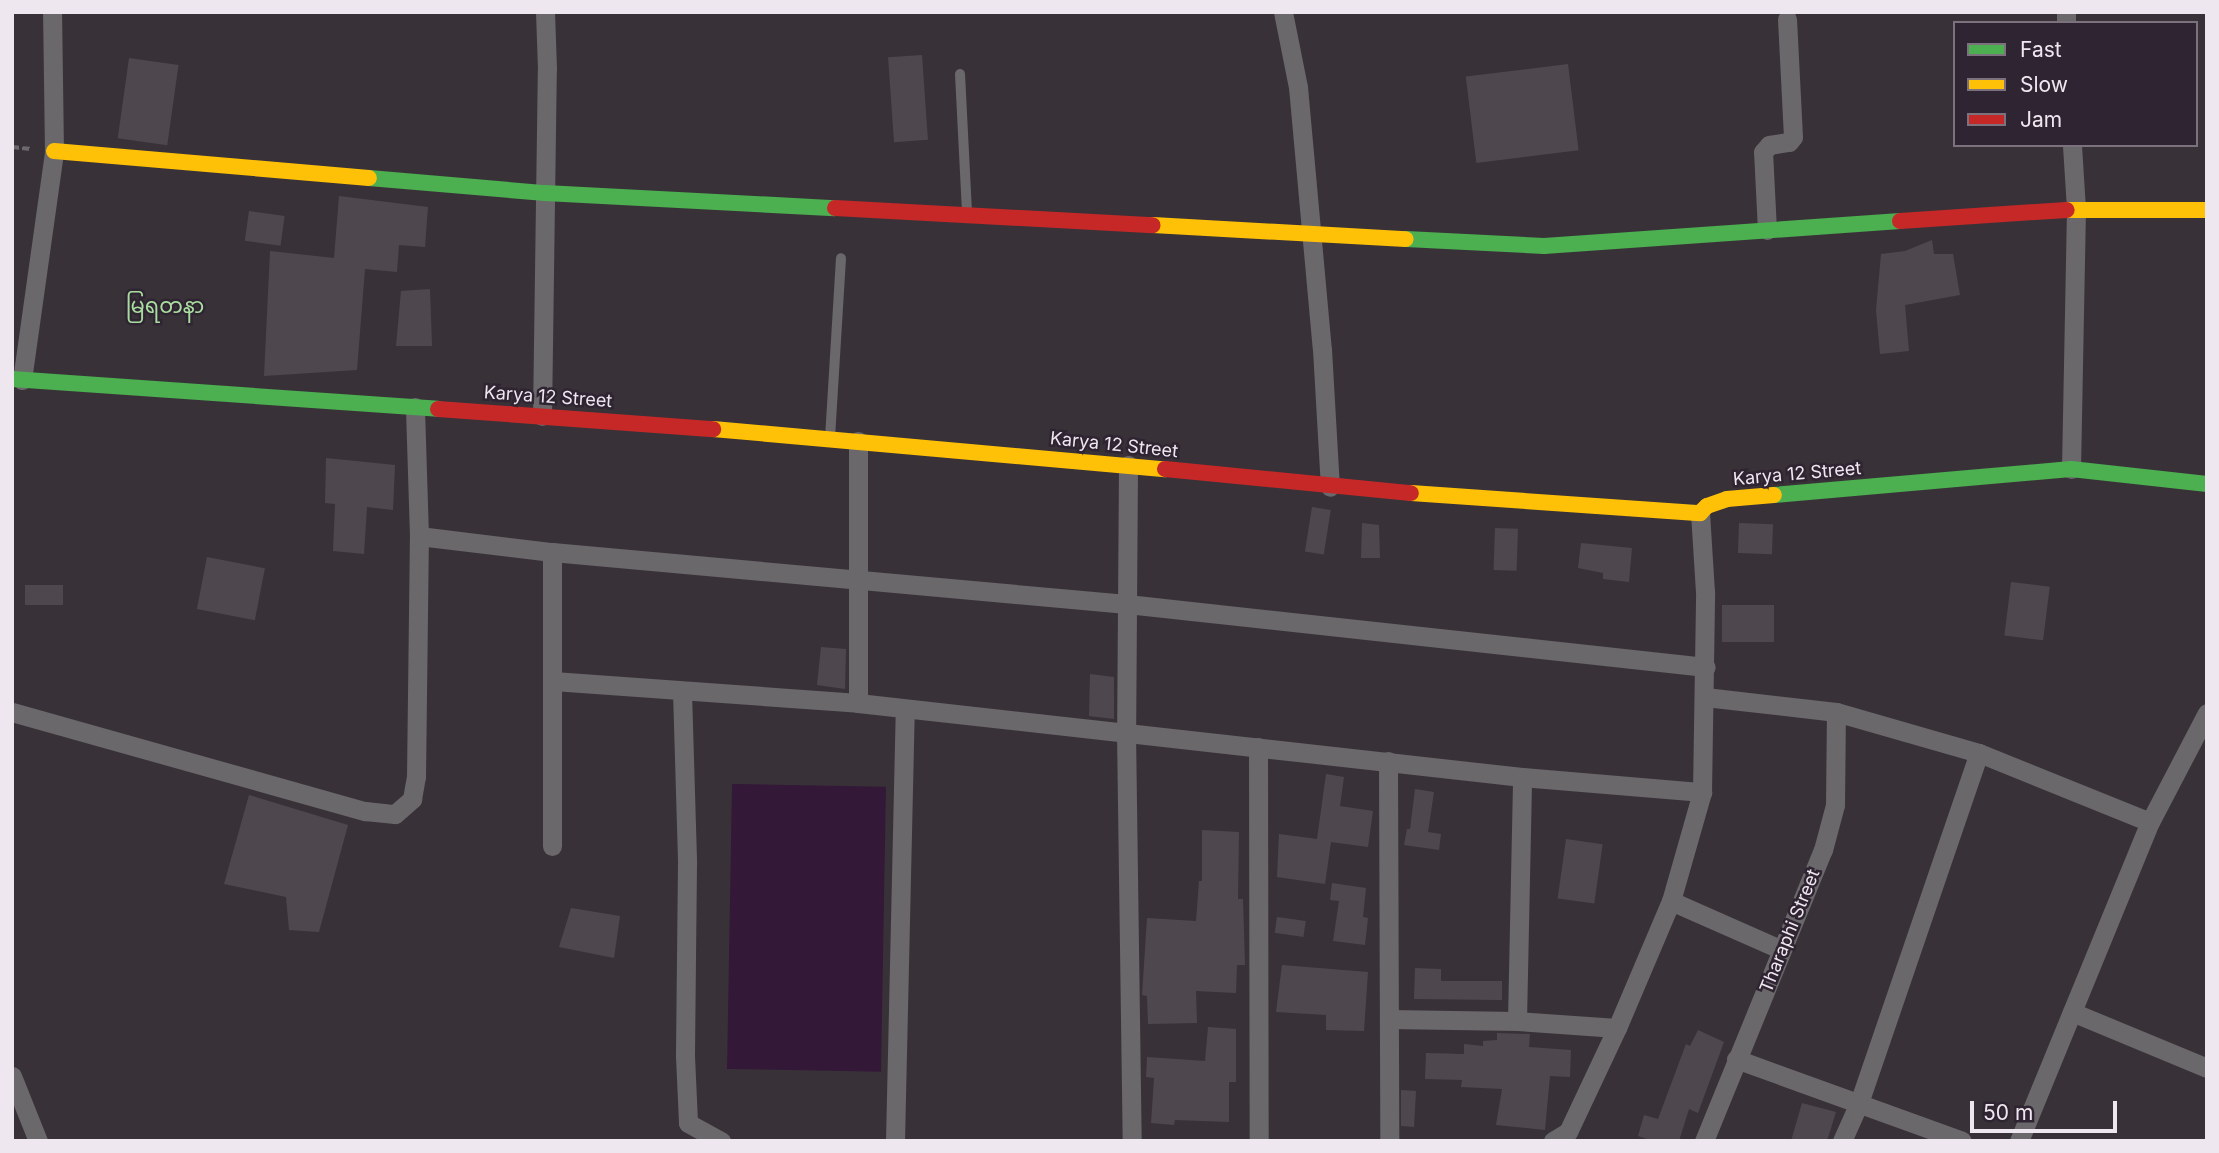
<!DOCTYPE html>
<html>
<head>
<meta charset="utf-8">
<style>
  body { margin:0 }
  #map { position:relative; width:2219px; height:1153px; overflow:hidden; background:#383238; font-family:Inter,"Noto Sans Myanmar",sans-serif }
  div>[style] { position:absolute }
  .water>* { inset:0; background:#331838; transform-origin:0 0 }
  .building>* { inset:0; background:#4e484e; transform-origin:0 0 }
  .path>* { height:3.5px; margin-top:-1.75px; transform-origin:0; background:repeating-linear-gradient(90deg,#6b686b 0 7px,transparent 0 10.5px) }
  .lane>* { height:10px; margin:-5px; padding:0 5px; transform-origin:5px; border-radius:5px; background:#6a686b }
  .street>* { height:19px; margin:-9.5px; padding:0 9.5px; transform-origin:9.5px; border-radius:9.5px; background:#6a686b }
  .fast>* { height:16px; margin:-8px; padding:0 8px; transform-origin:8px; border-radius:8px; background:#4caf50 }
  .slow>* { height:16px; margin:-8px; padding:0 8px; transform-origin:8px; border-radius:8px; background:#ffc107 }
  .jam>* { height:16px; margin:-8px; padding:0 8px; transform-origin:8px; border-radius:8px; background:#c62828 }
  span { translate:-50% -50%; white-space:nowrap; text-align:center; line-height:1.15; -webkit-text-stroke:5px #2f2432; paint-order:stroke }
  .street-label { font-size:18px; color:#efe7f0 }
  .quarter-label { font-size:21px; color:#a9dd9f }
  .frame { position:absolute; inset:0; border:14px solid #efe7f0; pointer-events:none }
  .legend { position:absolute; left:1953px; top:21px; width:245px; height:126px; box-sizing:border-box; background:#2f2432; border:2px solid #7c727e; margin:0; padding:9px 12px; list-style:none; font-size:21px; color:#efe7f0 }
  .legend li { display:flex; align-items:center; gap:14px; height:35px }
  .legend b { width:35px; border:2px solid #7c727e }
  .scale { position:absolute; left:1970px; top:1101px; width:147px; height:32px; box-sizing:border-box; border:4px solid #efe7f0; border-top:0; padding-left:9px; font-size:21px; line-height:24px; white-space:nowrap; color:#efe7f0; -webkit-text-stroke:5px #2f2432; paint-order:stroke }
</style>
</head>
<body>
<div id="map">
  <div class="water">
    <div style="left:732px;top:784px;width:154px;height:285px;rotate:1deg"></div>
  </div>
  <div class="building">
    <div style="left:922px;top:55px;width:85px;height:34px;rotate:86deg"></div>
    <div style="left:129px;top:58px;width:50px;height:81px;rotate:8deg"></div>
    <div style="left:1568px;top:64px;width:87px;height:103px;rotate:83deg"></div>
    <div style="clip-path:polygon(339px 196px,428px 207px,425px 247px,399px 245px,397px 272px,365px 269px,357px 370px,264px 376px,270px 251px,334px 258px)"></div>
    <div style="left:249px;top:211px;width:36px;height:30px;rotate:8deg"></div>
    <div style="clip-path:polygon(1932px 240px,1934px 254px,1953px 254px,1960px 295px,1905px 305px,1909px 351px,1880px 354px,1876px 310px,1881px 254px,1905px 251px)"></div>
    <div style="clip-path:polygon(430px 289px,432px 346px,396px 346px,401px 291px)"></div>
    <div style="clip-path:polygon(326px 458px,395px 465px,393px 510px,367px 507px,364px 554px,333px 551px,335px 504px,325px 503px)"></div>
    <div style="left:1312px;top:507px;width:19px;height:45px;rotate:9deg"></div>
    <div style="clip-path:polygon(1362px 523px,1379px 525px,1380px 558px,1361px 558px)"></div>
    <div style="left:1739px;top:523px;width:34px;height:30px;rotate:2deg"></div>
    <div style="left:1495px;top:528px;width:23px;height:42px;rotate:2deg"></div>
    <div style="clip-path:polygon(1581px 543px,1632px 548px,1629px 582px,1603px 579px,1603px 573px,1578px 568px)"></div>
    <div style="left:207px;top:557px;width:59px;height:53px;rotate:11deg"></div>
    <div style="left:2011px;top:582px;width:39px;height:54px;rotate:7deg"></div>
    <div style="left:25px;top:585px;width:38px;height:20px"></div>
    <div style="left:1722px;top:605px;width:52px;height:37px"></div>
    <div style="clip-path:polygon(821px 647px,846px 649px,845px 689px,817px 685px)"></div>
    <div style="clip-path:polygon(1090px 674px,1114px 677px,1114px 719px,1089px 716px)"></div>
    <div style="clip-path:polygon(1326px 774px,1344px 777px,1340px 806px,1373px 811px,1368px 847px,1331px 842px,1325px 884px,1277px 877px,1279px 834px,1317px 839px)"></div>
    <div style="clip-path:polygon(1415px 789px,1434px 792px,1428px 832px,1441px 834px,1439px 850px,1404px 845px,1407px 829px,1410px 829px)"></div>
    <div style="clip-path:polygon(249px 795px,348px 825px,319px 932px,289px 930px,286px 897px,224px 884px)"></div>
    <div style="clip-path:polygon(1202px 830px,1239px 832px,1238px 899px,1243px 899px,1245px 965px,1237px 965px,1236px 993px,1196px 991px,1197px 1023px,1148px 1024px,1147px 996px,1142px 995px,1147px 918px,1196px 921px,1199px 881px,1202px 881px)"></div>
    <div style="left:1566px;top:839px;width:37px;height:60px;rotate:8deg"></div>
    <div style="clip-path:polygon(1332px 883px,1366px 888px,1363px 917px,1368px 918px,1365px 945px,1333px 941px,1339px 901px,1330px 900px)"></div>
    <div style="clip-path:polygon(571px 908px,620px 916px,614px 958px,559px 947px)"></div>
    <div style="left:1277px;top:917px;width:29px;height:16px;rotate:8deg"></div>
    <div style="clip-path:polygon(1282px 965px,1368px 972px,1364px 1031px,1326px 1030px,1326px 1015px,1276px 1012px)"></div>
    <div style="clip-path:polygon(1415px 968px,1441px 969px,1441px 981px,1502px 981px,1502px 1000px,1414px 999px)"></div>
    <div style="clip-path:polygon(1208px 1027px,1236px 1029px,1236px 1082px,1229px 1082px,1229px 1122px,1175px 1120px,1174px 1125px,1151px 1123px,1154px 1078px,1146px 1077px,1147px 1057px,1205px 1061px)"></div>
    <div style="clip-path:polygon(1698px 1030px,1724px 1042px,1698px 1113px,1689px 1109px,1679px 1141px,1653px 1141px,1638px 1136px,1644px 1115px,1658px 1119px,1686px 1044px,1690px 1046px)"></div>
    <div style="clip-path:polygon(1497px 1033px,1530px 1034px,1529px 1047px,1571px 1050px,1570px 1077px,1550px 1076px,1545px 1130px,1496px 1125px,1502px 1089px,1461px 1087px,1462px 1080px,1425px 1079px,1426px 1053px,1464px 1054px,1464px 1044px,1483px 1046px,1483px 1041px,1497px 1040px)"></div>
    <div style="clip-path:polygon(1401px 1090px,1416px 1091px,1414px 1127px,1401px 1126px)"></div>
    <div style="clip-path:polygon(1802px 1103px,1836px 1112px,1827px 1141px,1791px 1141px)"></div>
  </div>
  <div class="path">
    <div style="left:12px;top:147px;width:19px;rotate:6deg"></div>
  </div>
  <div class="lane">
    <div style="left:960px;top:74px;width:139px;rotate:87.1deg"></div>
    <div style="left:830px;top:438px;width:180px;rotate:-86.5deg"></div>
  </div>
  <div class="street">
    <div style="left:1283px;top:12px;width:76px;rotate:78.7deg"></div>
    <div style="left:1298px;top:87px;width:263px;rotate:84.8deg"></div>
    <div style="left:1322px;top:349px;width:138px;rotate:86.7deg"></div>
    <div style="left:2066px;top:12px;width:11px;rotate:90deg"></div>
    <div style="left:1767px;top:230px;width:78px;rotate:-92.9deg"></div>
    <div style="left:1763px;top:152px;width:9px;rotate:-49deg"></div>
    <div style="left:1769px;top:145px;width:20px;rotate:-9deg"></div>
    <div style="left:1789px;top:142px;width:6px;rotate:-51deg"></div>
    <div style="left:1793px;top:137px;width:118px;rotate:-92.9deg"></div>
    <div style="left:22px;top:380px;width:231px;rotate:-82deg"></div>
    <div style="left:54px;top:151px;width:139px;rotate:-90.8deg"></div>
    <div style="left:542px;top:416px;width:347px;rotate:-89.2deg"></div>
    <div style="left:547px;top:69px;width:57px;rotate:-92deg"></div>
    <div style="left:858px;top:441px;width:262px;rotate:90deg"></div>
    <div style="left:1128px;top:465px;width:267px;rotate:90.4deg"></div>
    <div style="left:1126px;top:732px;width:409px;rotate:89.2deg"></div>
    <div style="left:2071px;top:469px;width:260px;rotate:-88.9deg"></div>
    <div style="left:2076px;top:209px;width:64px;rotate:-93.6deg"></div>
    <div style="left:419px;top:536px;width:134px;rotate:6.9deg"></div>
    <div style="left:552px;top:552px;width:577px;rotate:5.17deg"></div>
    <div style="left:1127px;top:604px;width:582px;rotate:6.21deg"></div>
    <div style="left:552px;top:552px;width:294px;rotate:90deg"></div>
    <div style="left:553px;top:681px;width:306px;rotate:4.1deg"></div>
    <div style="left:858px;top:703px;width:668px;rotate:6.36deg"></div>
    <div style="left:1522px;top:777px;width:181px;rotate:4.8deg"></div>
    <div style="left:682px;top:691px;width:172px;rotate:88.3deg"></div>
    <div style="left:687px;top:863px;width:193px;rotate:90.6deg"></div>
    <div style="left:685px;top:1056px;width:67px;rotate:87.4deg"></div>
    <div style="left:688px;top:1123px;width:38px;rotate:29deg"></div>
    <div style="left:1705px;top:697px;width:132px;rotate:6.5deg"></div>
    <div style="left:1836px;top:712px;width:149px;rotate:16deg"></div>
    <div style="left:1979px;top:753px;width:184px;rotate:22deg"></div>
    <div style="left:12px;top:712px;width:367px;rotate:15.7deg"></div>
    <div style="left:365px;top:811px;width:30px;rotate:6deg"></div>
    <div style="left:395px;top:814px;width:23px;rotate:-41deg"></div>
    <div style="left:412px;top:799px;width:22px;rotate:-80deg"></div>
    <div style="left:416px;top:777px;width:241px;rotate:-89.3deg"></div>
    <div style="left:419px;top:536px;width:129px;rotate:-91.8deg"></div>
    <div style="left:1258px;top:747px;width:394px;rotate:89.9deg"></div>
    <div style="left:1388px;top:761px;width:380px;rotate:89.8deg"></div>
    <div style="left:1671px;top:901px;width:121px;rotate:23.8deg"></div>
    <div style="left:2072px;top:1012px;width:146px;rotate:22.5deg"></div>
    <div style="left:1389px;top:1019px;width:128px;rotate:0.9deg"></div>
    <div style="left:1517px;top:1021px;width:100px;rotate:4deg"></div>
    <div style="left:1517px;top:1021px;width:244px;rotate:-88.8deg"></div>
    <div style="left:1736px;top:1059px;width:240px;rotate:19.9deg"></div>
    <div style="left:12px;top:1076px;width:70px;rotate:68.2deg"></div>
    <div style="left:895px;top:1141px;width:432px;rotate:-88.7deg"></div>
    <div style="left:1553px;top:1141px;width:17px;rotate:-31deg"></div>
    <div style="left:1568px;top:1132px;width:115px;rotate:-64.8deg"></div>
    <div style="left:1617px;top:1028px;width:138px;rotate:-67deg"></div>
    <div style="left:1671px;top:901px;width:113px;rotate:-74.1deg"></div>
    <div style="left:1702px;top:792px;width:200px;rotate:-89.1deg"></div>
    <div style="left:1705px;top:592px;width:79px;rotate:-93.6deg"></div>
    <div style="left:1704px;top:1141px;width:314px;rotate:-67.8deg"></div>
    <div style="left:1823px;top:850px;width:47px;rotate:-75.1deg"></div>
    <div style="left:1835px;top:805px;width:93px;rotate:-89.4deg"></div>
    <div style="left:1842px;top:1141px;width:42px;rotate:-65.9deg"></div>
    <div style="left:1859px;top:1103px;width:370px;rotate:-71.1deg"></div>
    <div style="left:2019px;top:1141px;width:345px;rotate:-67.7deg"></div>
    <div style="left:2150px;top:822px;width:123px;rotate:-62.4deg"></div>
  </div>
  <div class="fast">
    <div style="left:369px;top:178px;width:177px;rotate:4.9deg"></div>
    <div style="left:545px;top:193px;width:290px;rotate:3deg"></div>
    <div style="left:1406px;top:239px;width:138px;rotate:2.9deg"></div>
    <div style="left:1544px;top:246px;width:357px;rotate:-4deg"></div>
    <div style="left:12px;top:379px;width:427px;rotate:4deg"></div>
    <div style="left:1774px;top:495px;width:298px;rotate:-5deg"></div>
    <div style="left:2071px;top:469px;width:137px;rotate:6.3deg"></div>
  </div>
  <div class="slow">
    <div style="left:54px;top:151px;width:316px;rotate:4.9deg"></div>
    <div style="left:2067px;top:210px;width:140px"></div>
    <div style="left:1153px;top:225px;width:253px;rotate:3.2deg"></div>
    <div style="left:713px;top:429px;width:454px;rotate:5.1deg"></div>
    <div style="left:1411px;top:493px;width:290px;rotate:4deg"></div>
    <div style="left:1700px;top:513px;width:10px;rotate:-45deg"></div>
    <div style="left:1707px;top:506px;width:21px;rotate:-19deg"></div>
    <div style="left:1727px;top:499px;width:47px;rotate:-4.9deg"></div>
  </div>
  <div class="jam">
    <div style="left:835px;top:208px;width:318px;rotate:3.1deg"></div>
    <div style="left:1900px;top:221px;width:167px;rotate:-3.8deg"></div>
    <div style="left:438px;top:409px;width:276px;rotate:4.2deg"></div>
    <div style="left:1165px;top:469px;width:247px;rotate:5.6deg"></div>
  </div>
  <div class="street-label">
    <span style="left:548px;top:397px;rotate:4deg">Karya 12 Street</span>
    <span style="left:1114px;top:445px;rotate:6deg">Karya 12 Street</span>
    <span style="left:1797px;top:474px;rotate:-5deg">Karya 12 Street</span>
    <span style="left:1790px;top:931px;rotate:-68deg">Tharaphi Street</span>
  </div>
  <div class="quarter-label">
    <span style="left:165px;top:306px">မြရတနာ</span>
  </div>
  <div class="frame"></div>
  <ul class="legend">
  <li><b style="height:9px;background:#4caf50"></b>Fast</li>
  <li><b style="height:9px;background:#ffc107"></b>Slow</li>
  <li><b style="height:9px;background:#c62828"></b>Jam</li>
  </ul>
  <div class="scale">50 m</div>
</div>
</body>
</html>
